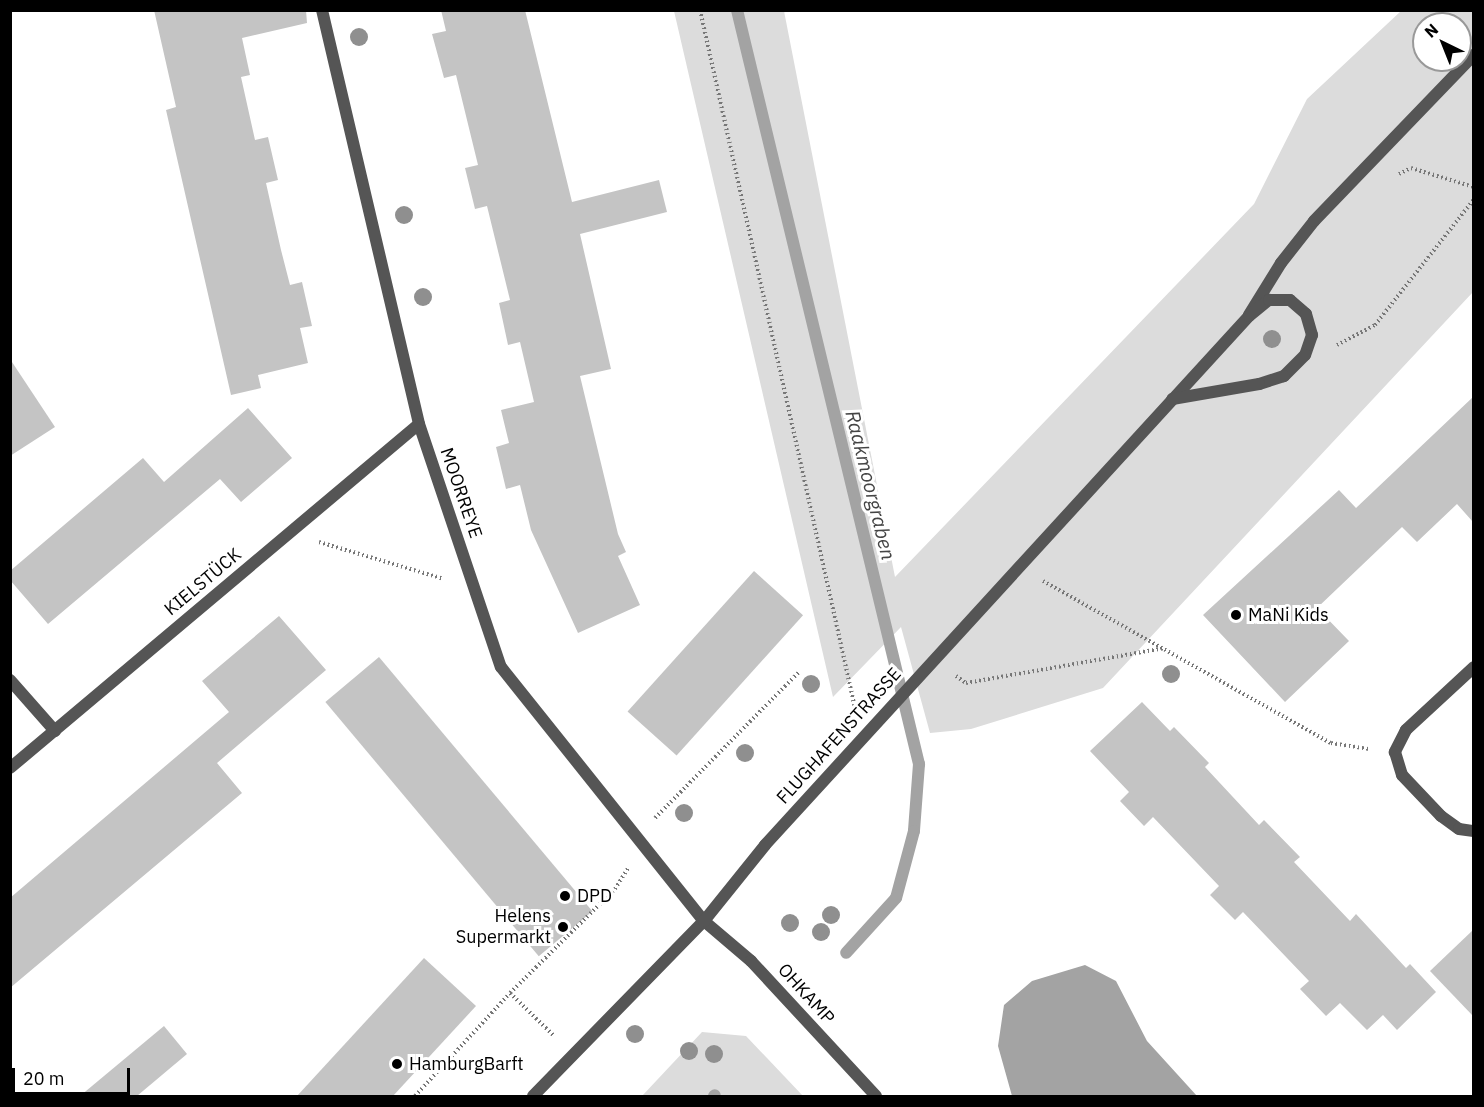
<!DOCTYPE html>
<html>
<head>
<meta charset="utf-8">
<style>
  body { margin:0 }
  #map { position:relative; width:1484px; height:1107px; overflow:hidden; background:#fff; font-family:"IBM Plex Sans",sans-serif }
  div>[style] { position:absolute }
  .green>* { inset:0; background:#dcdcdc }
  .water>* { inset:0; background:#a3a3a3 }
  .stream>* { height:12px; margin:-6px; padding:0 6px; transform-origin:6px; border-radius:6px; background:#a3a3a3 }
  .building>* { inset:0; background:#c4c4c4; transform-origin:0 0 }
  .path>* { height:4px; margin-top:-2px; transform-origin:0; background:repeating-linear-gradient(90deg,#777 0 1.5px,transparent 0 4.5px) }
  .lane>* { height:12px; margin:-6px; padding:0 6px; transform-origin:6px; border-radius:6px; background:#555 }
  .street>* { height:12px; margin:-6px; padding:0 6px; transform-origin:6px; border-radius:6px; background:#555 }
  .trees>* { width:18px; height:18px; margin:-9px; border-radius:50%; background:#8f8f8f }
  .dots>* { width:16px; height:16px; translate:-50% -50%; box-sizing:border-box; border:3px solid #fff; border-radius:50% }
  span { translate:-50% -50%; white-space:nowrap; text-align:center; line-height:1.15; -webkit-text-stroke:6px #fff; paint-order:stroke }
  .street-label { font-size:18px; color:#000 }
  .poi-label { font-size:18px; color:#000 }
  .left { translate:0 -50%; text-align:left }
  .right { translate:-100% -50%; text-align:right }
  .water-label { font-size:20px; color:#444; font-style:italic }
  .frame { position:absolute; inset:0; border:12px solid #000; pointer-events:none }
  .north { position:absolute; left:1412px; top:12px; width:60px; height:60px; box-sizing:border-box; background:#fff; border:2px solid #999; border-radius:50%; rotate:317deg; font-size:16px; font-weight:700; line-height:24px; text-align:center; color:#000 }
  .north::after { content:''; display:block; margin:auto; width:21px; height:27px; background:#000; clip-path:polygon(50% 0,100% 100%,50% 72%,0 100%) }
  .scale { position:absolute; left:12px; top:1068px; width:118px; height:27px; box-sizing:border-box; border:3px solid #000; border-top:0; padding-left:8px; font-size:18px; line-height:21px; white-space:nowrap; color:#000; -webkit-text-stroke:4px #fff; paint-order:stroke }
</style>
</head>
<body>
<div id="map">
  <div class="green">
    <div style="clip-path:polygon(evenodd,674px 11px,784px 11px,895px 577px,1254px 204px,1307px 99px,1401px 11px,1473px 11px,1473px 292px,1103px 688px,971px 729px,930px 733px,901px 627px,833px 697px,674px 11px,1424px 24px,1460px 24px,1460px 60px,1424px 60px,1424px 24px)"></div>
    <div style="clip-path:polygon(702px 1032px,746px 1036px,803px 1096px,642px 1096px)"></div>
  </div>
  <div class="water">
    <div style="clip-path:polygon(1085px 965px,1116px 981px,1147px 1041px,1197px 1096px,1012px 1096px,998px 1046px,1004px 1005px,1032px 981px)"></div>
  </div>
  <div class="stream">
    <div style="left:737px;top:10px;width:776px;rotate:76.43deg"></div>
    <div style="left:919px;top:764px;width:67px;rotate:94.3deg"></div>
    <div style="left:914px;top:831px;width:69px;rotate:105deg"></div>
    <div style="left:896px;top:898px;width:74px;rotate:132.3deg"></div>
    <div style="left:714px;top:1096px;width:1px;rotate:-45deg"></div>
  </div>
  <div class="building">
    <div style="clip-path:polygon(154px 10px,306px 10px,307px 23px,242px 38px,250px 75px,241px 77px,255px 140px,268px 137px,278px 180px,266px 183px,281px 250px,290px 285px,302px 282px,312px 326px,300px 328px,308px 363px,258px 375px,261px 388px,231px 395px,166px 110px,176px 107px)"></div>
    <div style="clip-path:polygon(441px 10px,525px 10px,572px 202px,659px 180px,667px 212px,580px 234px,611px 369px,580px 376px,618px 534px,626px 552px,618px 556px,640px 605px,578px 633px,531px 530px,520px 485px,506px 489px,496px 447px,509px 443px,501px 410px,534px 402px,520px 342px,508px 345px,499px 303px,510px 300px,487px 206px,475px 209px,465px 168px,478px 165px,456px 75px,444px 78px,432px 34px,446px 31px)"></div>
    <div style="clip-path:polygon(10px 359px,55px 427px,10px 456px)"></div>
    <div style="clip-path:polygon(1473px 397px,1473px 522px,1457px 504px,1417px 542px,1402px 527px,1317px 608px,1349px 641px,1285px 702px,1203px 615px,1339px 490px,1356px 508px)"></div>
    <div style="clip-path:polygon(248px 408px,292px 458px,241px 502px,220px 479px,48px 624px,10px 580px,10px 571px,143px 458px,164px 482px)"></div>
    <div style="left:754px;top:571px;width:66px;height:189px;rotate:42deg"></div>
    <div style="clip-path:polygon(279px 616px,326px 670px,217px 763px,242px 793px,10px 988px,10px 898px,229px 712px,202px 681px)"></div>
    <div style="left:379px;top:657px;width:332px;height:70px;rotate:50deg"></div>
    <div style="clip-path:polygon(1142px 702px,1170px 731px,1174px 727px,1209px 763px,1205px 767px,1259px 825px,1264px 820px,1300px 857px,1294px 862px,1350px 921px,1356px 914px,1406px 968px,1410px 964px,1436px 992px,1397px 1030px,1383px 1015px,1367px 1030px,1340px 1003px,1326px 1016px,1300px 989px,1309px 981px,1243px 912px,1235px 920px,1210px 895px,1219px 886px,1153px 817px,1144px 826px,1120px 801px,1129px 792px,1090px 751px)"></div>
    <div style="clip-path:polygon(1473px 930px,1473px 1016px,1430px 971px)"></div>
    <div style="clip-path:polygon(424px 958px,476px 1006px,393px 1096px,297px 1096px)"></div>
    <div style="clip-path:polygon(164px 1026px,187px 1054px,137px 1096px,80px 1096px)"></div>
  </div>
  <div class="path">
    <div style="left:700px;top:10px;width:715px;rotate:77.48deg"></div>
    <div style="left:1399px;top:174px;width:13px;rotate:-27deg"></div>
    <div style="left:1411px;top:168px;width:66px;rotate:16.8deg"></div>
    <div style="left:1337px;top:345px;width:43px;rotate:-27.8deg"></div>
    <div style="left:1375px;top:325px;width:160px;rotate:-51.8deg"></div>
    <div style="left:319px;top:542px;width:130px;rotate:16.5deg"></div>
    <div style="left:1043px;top:581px;width:330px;rotate:29.4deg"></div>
    <div style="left:1331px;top:743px;width:39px;rotate:9deg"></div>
    <div style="left:956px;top:676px;width:12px;rotate:35deg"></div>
    <div style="left:966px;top:683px;width:202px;rotate:-10deg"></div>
    <div style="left:655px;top:818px;width:205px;rotate:-45.4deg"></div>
    <div style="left:510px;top:993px;width:62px;rotate:44.3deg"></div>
    <div style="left:415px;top:1096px;width:140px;rotate:-47.3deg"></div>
    <div style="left:510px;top:993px;width:148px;rotate:-44.7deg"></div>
    <div style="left:615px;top:889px;width:26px;rotate:-58deg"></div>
  </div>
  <div class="lane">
    <div style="left:1249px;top:315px;width:61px;rotate:-58.4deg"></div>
    <div style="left:1281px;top:263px;width:53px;rotate:-51.8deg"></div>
    <div style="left:1314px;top:221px;width:231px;rotate:-46.1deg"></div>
  </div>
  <div class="street">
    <div style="left:322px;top:10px;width:425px;rotate:76.8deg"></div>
    <div style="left:419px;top:424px;width:256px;rotate:71.4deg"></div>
    <div style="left:501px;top:667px;width:325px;rotate:51.4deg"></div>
    <div style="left:704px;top:921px;width:62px;rotate:40.4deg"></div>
    <div style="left:751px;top:961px;width:184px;rotate:47.2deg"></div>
    <div style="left:1474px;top:667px;width:93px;rotate:137.2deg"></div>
    <div style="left:1406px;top:730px;width:25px;rotate:117deg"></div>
    <div style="left:1395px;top:752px;width:24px;rotate:73deg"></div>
    <div style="left:1402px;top:775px;width:57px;rotate:46.4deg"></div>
    <div style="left:1441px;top:816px;width:22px;rotate:36deg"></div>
    <div style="left:1459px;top:829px;width:15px;rotate:8deg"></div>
    <div style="left:10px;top:680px;width:68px;rotate:48.6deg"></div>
    <div style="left:10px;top:768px;width:534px;rotate:-40.07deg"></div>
    <div style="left:533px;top:1096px;width:245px;rotate:-45.7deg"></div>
    <div style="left:704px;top:921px;width:97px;rotate:-51.2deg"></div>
    <div style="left:765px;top:845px;width:717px;rotate:-47.54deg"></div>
    <div style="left:1249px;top:316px;width:26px;rotate:-39deg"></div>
    <div style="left:1269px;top:300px;width:21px"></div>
    <div style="left:1290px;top:300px;width:21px;rotate:41deg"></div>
    <div style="left:1306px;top:314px;width:22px;rotate:74deg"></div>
    <div style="left:1312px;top:335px;width:21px;rotate:109deg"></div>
    <div style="left:1305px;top:355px;width:30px;rotate:135deg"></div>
    <div style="left:1284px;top:376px;width:26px;rotate:162deg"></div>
    <div style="left:1259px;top:384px;width:88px;rotate:170.2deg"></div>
  </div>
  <div class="trees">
    <div style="left:359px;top:37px"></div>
    <div style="left:404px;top:215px"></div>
    <div style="left:423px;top:297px"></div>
    <div style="left:1272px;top:339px"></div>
    <div style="left:1171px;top:674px"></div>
    <div style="left:811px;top:684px"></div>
    <div style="left:745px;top:753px"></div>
    <div style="left:684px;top:813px"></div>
    <div style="left:831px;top:915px"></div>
    <div style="left:790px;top:923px"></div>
    <div style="left:821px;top:932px"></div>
    <div style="left:635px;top:1034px"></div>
    <div style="left:689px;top:1051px"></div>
    <div style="left:714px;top:1054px"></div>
  </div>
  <div class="dots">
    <div style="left:1236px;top:615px;background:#000"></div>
    <div style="left:565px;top:896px;background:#000"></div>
    <div style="left:563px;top:927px;background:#000"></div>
    <div style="left:397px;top:1064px;background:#000"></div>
  </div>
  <div class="street-label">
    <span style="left:461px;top:493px;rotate:71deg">MOORREYE</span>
    <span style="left:203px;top:582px;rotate:-40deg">KIELSTÜCK</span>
    <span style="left:839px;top:736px;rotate:-48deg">FLUGHAFENSTRASSE</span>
    <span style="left:806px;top:994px;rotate:48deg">OHKAMP</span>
  </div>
  <div class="poi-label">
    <span class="left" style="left:1248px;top:615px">MaNi Kids</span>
    <span class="left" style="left:577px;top:896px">DPD</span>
    <span class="right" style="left:551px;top:927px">Helens<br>Supermarkt</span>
    <span class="left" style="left:409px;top:1064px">HamburgBarft</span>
  </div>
  <div class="water-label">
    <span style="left:871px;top:485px;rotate:76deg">Raakmoorgraben</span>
  </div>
  <div class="frame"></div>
  <div class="north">N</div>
  <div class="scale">20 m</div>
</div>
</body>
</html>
